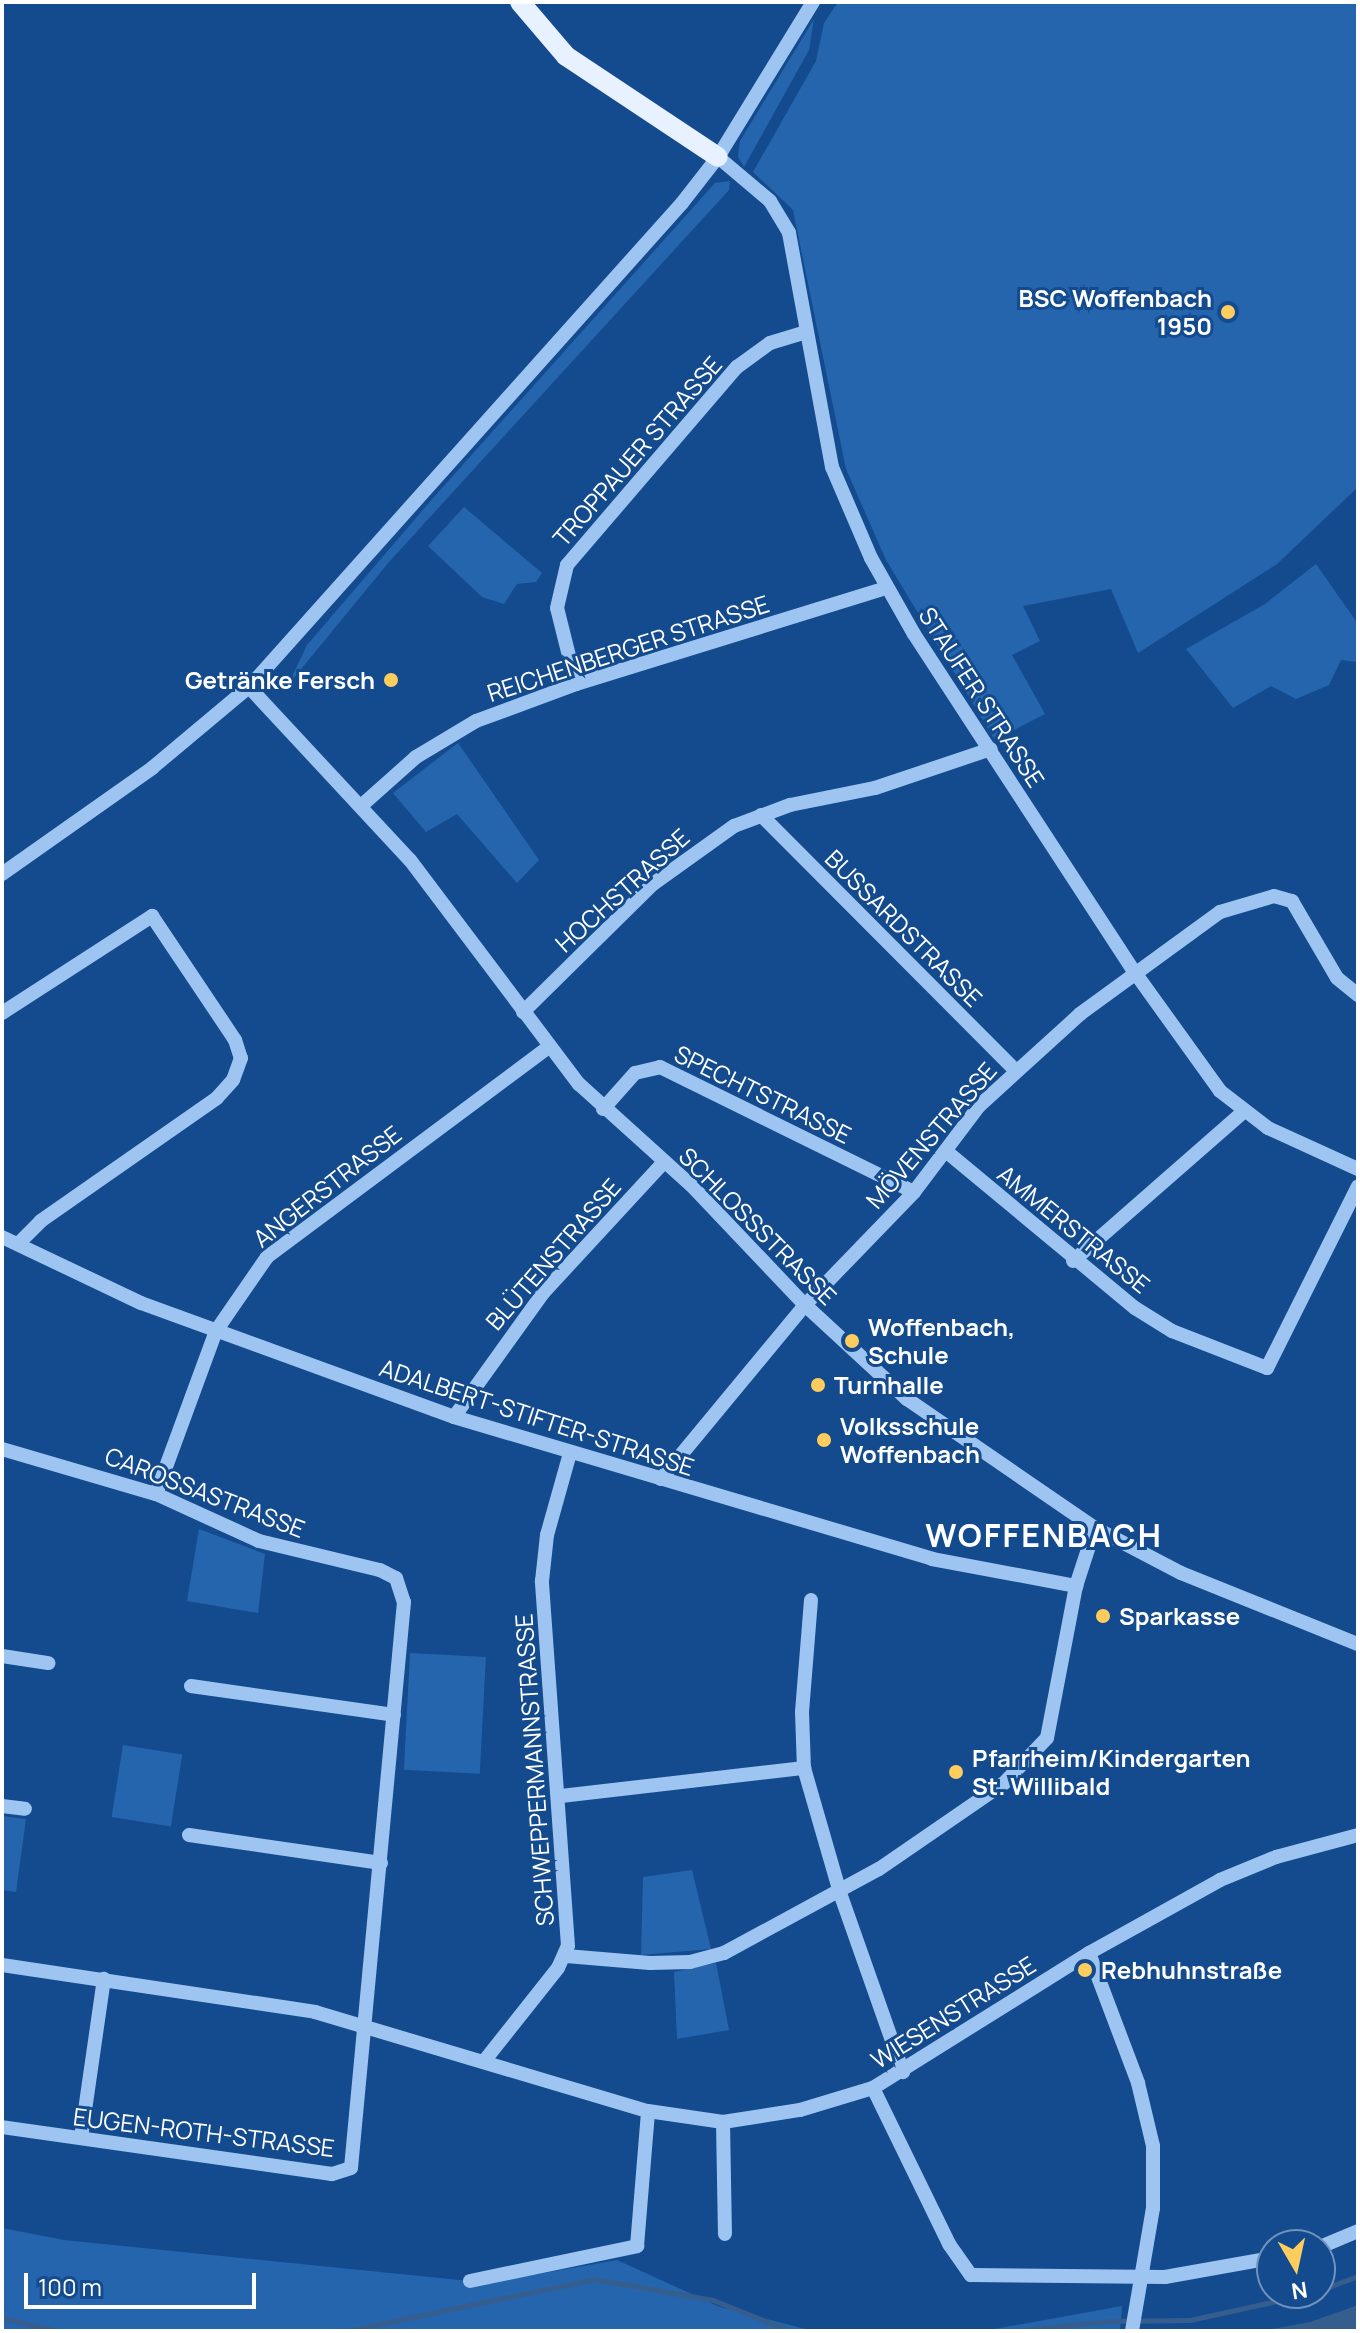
<!DOCTYPE html>
<html>
<head>
<meta charset="utf-8">
<style>
  body { margin:0 }
  #map { position:relative; width:1360px; height:2333px; overflow:hidden; background:#134b8e; font-family:Manrope,sans-serif }
  div>[style] { position:absolute }
  .green>* { inset:0; background:#2565ad; transform-origin:0 0 }
  .water>* { inset:0; background:#355e8f }
  .stream>* { height:5px; margin:-2.5px; padding:0 2.5px; transform-origin:2.5px; border-radius:2.5px; background:#355e8f }
  .minor>* { height:14px; margin:-7px; padding:0 7px; transform-origin:7px; border-radius:7px; background:#9ec5f1 }
  .major>* { height:20px; margin:-10px; padding:0 10px; transform-origin:10px; border-radius:10px; background:#e7f1ff }
  .dots>* { width:22px; height:22px; translate:-50% -50%; box-sizing:border-box; border:4px solid #134b8e; border-radius:50% }
  span { translate:-50% -50%; white-space:nowrap; text-align:center; line-height:1.15; -webkit-text-stroke:6px #134b8e; paint-order:stroke }
  .poi-label { font-size:24px; color:#fff; font-weight:700 }
  .right { translate:-100% -50%; text-align:right }
  .left { translate:0 -50%; text-align:left }
  .street-label { font-size:24px; color:#fff }
  .district-label { font-size:32px; color:#fff; font-weight:700; letter-spacing:2px }
  .frame { position:absolute; inset:0; border:4px solid #fff; pointer-events:none }
  .north { position:absolute; left:1256px; top:2229px; width:80px; height:80px; box-sizing:border-box; background:#134b8e; border:2px solid #7193bb; border-radius:50%; rotate:171deg; font-size:22px; font-weight:700; line-height:32px; text-align:center; color:#fff }
  .north::after { content:''; display:block; margin:auto; width:28px; height:36px; background:#ffcd5d; clip-path:polygon(50% 0,100% 100%,50% 72%,0 100%) }
  .scale { position:absolute; left:24px; top:2273px; width:232px; height:36px; box-sizing:border-box; border:4px solid #fff; border-top:0; padding-left:10px; font-size:24px; line-height:28px; white-space:nowrap; color:#fff; -webkit-text-stroke:6px #134b8e; paint-order:stroke }
</style>
</head>
<body>
<div id="map">
  <div class="green">
    <div style="clip-path:polygon(838px 2px,1358px 2px,1358px 487px,1277px 564px,1138px 653px,1111px 589px,1023px 606px,1040px 641px,1012px 655px,1045px 714px,995px 740px,886px 560px,846px 469px,793px 210px,753px 172px,816px 61px,824px 23px)"></div>
    <div style="clip-path:polygon(814px 19px,809px 50px,744px 167px,738px 157px,740px 141px)"></div>
    <div style="clip-path:polygon(730px 181px,729px 190px,389px 562px,288px 685px,307px 645px,434px 497px,715px 183px)"></div>
    <div style="clip-path:polygon(464px 507px,542px 573px,536px 582px,517px 584px,504px 604px,482px 597px,428px 546px)"></div>
    <div style="clip-path:polygon(1316px 564px,1358px 624px,1358px 662px,1341px 660px,1329px 685px,1296px 699px,1271px 686px,1233px 708px,1186px 649px,1265px 604px)"></div>
    <div style="clip-path:polygon(458px 743px,539px 860px,517px 883px,457px 814px,426px 832px,393px 793px)"></div>
    <div style="clip-path:polygon(199px 1529px,265px 1554px,258px 1613px,187px 1601px)"></div>
    <div style="left:410px;top:1653px;width:76px;height:117px;rotate:3deg"></div>
    <div style="left:123px;top:1745px;width:60px;height:73px;rotate:9deg"></div>
    <div style="clip-path:polygon(2px 1816px,26px 1819px,16px 1892px,2px 1890px)"></div>
    <div style="clip-path:polygon(692px 1870px,711px 1949px,641px 1955px,643px 1877px)"></div>
    <div style="clip-path:polygon(716px 1963px,729px 2030px,677px 2039px,674px 1972px)"></div>
    <div style="clip-path:polygon(2px 2228px,64px 2240px,489px 2283px,617px 2260px,720px 2307px,813px 2331px,2px 2331px)"></div>
    <div style="clip-path:polygon(1122px 2306px,1120px 2331px,983px 2331px,989px 2330px)"></div>
  </div>
  <div class="water">
    <div style="clip-path:polygon(1358px 2305px,1358px 2331px,1262px 2331px,1310px 2322px)"></div>
  </div>
  <div class="stream">
    <div style="left:1320px;top:2290px;width:40px;rotate:-20.2deg"></div>
    <div style="left:2px;top:2318px;width:57px;rotate:13.1deg"></div>
    <div style="left:346px;top:2331px;width:253px;rotate:-11.8deg"></div>
    <div style="left:594px;top:2279px;width:121px;rotate:10deg"></div>
    <div style="left:713px;top:2300px;width:83px;rotate:21.9deg"></div>
    <div style="left:1013px;top:2331px;width:97px;rotate:-5.9deg"></div>
    <div style="left:1109px;top:2321px;width:81px;rotate:-0.7deg"></div>
    <div style="left:1190px;top:2320px;width:126px;rotate:-12.4deg"></div>
  </div>
  <div class="minor">
    <div style="left:718px;top:157px;width:68px;rotate:40.2deg"></div>
    <div style="left:770px;top:201px;width:37px;rotate:59deg"></div>
    <div style="left:789px;top:233px;width:238px;rotate:79.6deg"></div>
    <div style="left:832px;top:467px;width:99px;rotate:66.8deg"></div>
    <div style="left:871px;top:558px;width:87px;rotate:60.5deg"></div>
    <div style="left:914px;top:634px;width:406px;rotate:56.9deg"></div>
    <div style="left:1136px;top:974px;width:144px;rotate:54.3deg"></div>
    <div style="left:1220px;top:1091px;width:61px;rotate:37.6deg"></div>
    <div style="left:1268px;top:1128px;width:99px;rotate:24.5deg"></div>
    <div style="left:576px;top:684px;width:78px;rotate:-104deg"></div>
    <div style="left:557px;top:608px;width:44px;rotate:-76.9deg"></div>
    <div style="left:567px;top:565px;width:261px;rotate:-49.4deg"></div>
    <div style="left:737px;top:367px;width:41px;rotate:-36deg"></div>
    <div style="left:770px;top:343px;width:37px;rotate:-17deg"></div>
    <div style="left:249px;top:687px;width:236px;rotate:47.1deg"></div>
    <div style="left:410px;top:860px;width:281px;rotate:53deg"></div>
    <div style="left:579px;top:1084px;width:152px;rotate:42.1deg"></div>
    <div style="left:692px;top:1186px;width:164px;rotate:46.5deg"></div>
    <div style="left:805px;top:1305px;width:139px;rotate:42.7deg"></div>
    <div style="left:907px;top:1399px;width:228px;rotate:34.5deg"></div>
    <div style="left:1095px;top:1528px;width:97px;rotate:27.6deg"></div>
    <div style="left:1181px;top:1573px;width:191px;rotate:21.9deg"></div>
    <div style="left:361px;top:806px;width:74px;rotate:-41.7deg"></div>
    <div style="left:416px;top:757px;width:70px;rotate:-31deg"></div>
    <div style="left:476px;top:721px;width:107px;rotate:-20.3deg"></div>
    <div style="left:576px;top:684px;width:325px;rotate:-17.2deg"></div>
    <div style="left:761px;top:815px;width:361px;rotate:45.1deg"></div>
    <div style="left:2px;top:874px;width:184px;rotate:-35.2deg"></div>
    <div style="left:152px;top:768px;width:126px;rotate:-39.9deg"></div>
    <div style="left:249px;top:687px;width:649px;rotate:-48.18deg"></div>
    <div style="left:682px;top:203px;width:58px;rotate:-52deg"></div>
    <div style="left:718px;top:157px;width:182px;rotate:-58.5deg"></div>
    <div style="left:523px;top:1012px;width:182px;rotate:-44.6deg"></div>
    <div style="left:653px;top:884px;width:100px;rotate:-35.6deg"></div>
    <div style="left:734px;top:826px;width:60px;rotate:-20.6deg"></div>
    <div style="left:790px;top:805px;width:87px;rotate:-11.3deg"></div>
    <div style="left:875px;top:788px;width:122px;rotate:-18.6deg"></div>
    <div style="left:2px;top:1013px;width:179px;rotate:-32.9deg"></div>
    <div style="left:152px;top:916px;width:149px;rotate:56.2deg"></div>
    <div style="left:235px;top:1040px;width:19px;rotate:72deg"></div>
    <div style="left:241px;top:1058px;width:23px;rotate:110deg"></div>
    <div style="left:233px;top:1080px;width:24px;rotate:132deg"></div>
    <div style="left:217px;top:1098px;width:215px;rotate:145.1deg"></div>
    <div style="left:41px;top:1221px;width:31px;rotate:135deg"></div>
    <div style="left:603px;top:1109px;width:48px;rotate:-48.4deg"></div>
    <div style="left:635px;top:1073px;width:26px;rotate:-13deg"></div>
    <div style="left:660px;top:1067px;width:283px;rotate:26.2deg"></div>
    <div style="left:947px;top:1152px;width:244px;rotate:39.7deg"></div>
    <div style="left:1135px;top:1308px;width:44px;rotate:31.9deg"></div>
    <div style="left:1172px;top:1331px;width:102px;rotate:21.3deg"></div>
    <div style="left:1267px;top:1368px;width:203px;rotate:-63.4deg"></div>
    <div style="left:2px;top:1237px;width:154px;rotate:25.4deg"></div>
    <div style="left:141px;top:1303px;width:333px;rotate:20deg"></div>
    <div style="left:454px;top:1417px;width:499px;rotate:16.5deg"></div>
    <div style="left:932px;top:1559px;width:147px;rotate:10.6deg"></div>
    <div style="left:1073px;top:1261px;width:226px;rotate:-41.2deg"></div>
    <div style="left:454px;top:1417px;width:153px;rotate:-54.3deg"></div>
    <div style="left:543px;top:1293px;width:177px;rotate:-47.3deg"></div>
    <div style="left:2px;top:1449px;width:160px;rotate:16.3deg"></div>
    <div style="left:156px;top:1494px;width:113px;rotate:24.5deg"></div>
    <div style="left:259px;top:1541px;width:124px;rotate:13.5deg"></div>
    <div style="left:380px;top:1570px;width:18px;rotate:27deg"></div>
    <div style="left:396px;top:1578px;width:25px;rotate:72deg"></div>
    <div style="left:404px;top:1602px;width:568px;rotate:95.35deg"></div>
    <div style="left:351px;top:2168px;width:20px;rotate:162deg"></div>
    <div style="left:332px;top:2174px;width:333px;rotate:-171.9deg"></div>
    <div style="left:661px;top:1479px;width:226px;rotate:-50.4deg"></div>
    <div style="left:805px;top:1305px;width:157px;rotate:-46deg"></div>
    <div style="left:914px;top:1192px;width:108px;rotate:-52.9deg"></div>
    <div style="left:979px;top:1106px;width:137px;rotate:-42.3deg"></div>
    <div style="left:1080px;top:1014px;width:173px;rotate:-36.1deg"></div>
    <div style="left:1220px;top:912px;width:56px;rotate:-16.5deg"></div>
    <div style="left:1274px;top:896px;width:19px;rotate:16deg"></div>
    <div style="left:1292px;top:901px;width:89px;rotate:59.7deg"></div>
    <div style="left:1337px;top:978px;width:27px;rotate:39deg"></div>
    <div style="left:156px;top:1494px;width:174px;rotate:-69.8deg"></div>
    <div style="left:216px;top:1331px;width:90px;rotate:-55.4deg"></div>
    <div style="left:267px;top:1257px;width:349px;rotate:-36.7deg"></div>
    <div style="left:811px;top:1600px;width:112px;rotate:94.6deg"></div>
    <div style="left:802px;top:1712px;width:56px;rotate:88deg"></div>
    <div style="left:804px;top:1768px;width:130px;rotate:73.9deg"></div>
    <div style="left:840px;top:1893px;width:190px;rotate:70.6deg"></div>
    <div style="left:2px;top:1656px;width:47px;rotate:8.7deg"></div>
    <div style="left:191px;top:1686px;width:205px;rotate:8.1deg"></div>
    <div style="left:561px;top:1796px;width:245px;rotate:-6.6deg"></div>
    <div style="left:2px;top:1806px;width:23px;rotate:7deg"></div>
    <div style="left:189px;top:1835px;width:194px;rotate:8.3deg"></div>
    <div style="left:1089px;top:1953px;width:139px;rotate:69.3deg"></div>
    <div style="left:1138px;top:2083px;width:65px;rotate:76.6deg"></div>
    <div style="left:1153px;top:2146px;width:62px;rotate:90deg"></div>
    <div style="left:1153px;top:2208px;width:125px;rotate:99.7deg"></div>
    <div style="left:566px;top:1956px;width:84px;rotate:4.8deg"></div>
    <div style="left:650px;top:1963px;width:40px;rotate:-1.4deg"></div>
    <div style="left:690px;top:1962px;width:35px;rotate:-15deg"></div>
    <div style="left:724px;top:1953px;width:176px;rotate:-28.5deg"></div>
    <div style="left:879px;top:1869px;width:152px;rotate:-34.5deg"></div>
    <div style="left:1004px;top:1783px;width:62px;rotate:-46.3deg"></div>
    <div style="left:1047px;top:1738px;width:155px;rotate:-79.2deg"></div>
    <div style="left:1076px;top:1586px;width:61px;rotate:-71.9deg"></div>
    <div style="left:2px;top:1965px;width:317px;rotate:8.5deg"></div>
    <div style="left:315px;top:2012px;width:347px;rotate:16.6deg"></div>
    <div style="left:648px;top:2111px;width:76px;rotate:8.3deg"></div>
    <div style="left:723px;top:2122px;width:78px;rotate:-8.9deg"></div>
    <div style="left:800px;top:2110px;width:76px;rotate:-16.8deg"></div>
    <div style="left:873px;top:2088px;width:255px;rotate:-32deg"></div>
    <div style="left:1089px;top:1953px;width:150px;rotate:-29.1deg"></div>
    <div style="left:1220px;top:1880px;width:61px;rotate:-22.3deg"></div>
    <div style="left:1276px;top:1857px;width:85px;rotate:-15deg"></div>
    <div style="left:485px;top:2060px;width:117px;rotate:-51.6deg"></div>
    <div style="left:558px;top:1968px;width:24px;rotate:-66deg"></div>
    <div style="left:568px;top:1946px;width:366px;rotate:-94.1deg"></div>
    <div style="left:542px;top:1581px;width:46px;rotate:-83.8deg"></div>
    <div style="left:547px;top:1535px;width:85px;rotate:-74.3deg"></div>
    <div style="left:873px;top:2088px;width:174px;rotate:64deg"></div>
    <div style="left:949px;top:2244px;width:38px;rotate:55deg"></div>
    <div style="left:971px;top:2275px;width:194px;rotate:0.6deg"></div>
    <div style="left:1165px;top:2277px;width:109px;rotate:-10.1deg"></div>
    <div style="left:723px;top:2122px;width:112px;rotate:89deg"></div>
    <div style="left:81px;top:2138px;width:161px;rotate:-81.8deg"></div>
    <div style="left:1320px;top:2247px;width:41px;rotate:-22.8deg"></div>
    <div style="left:470px;top:2281px;width:171px;rotate:-11.8deg"></div>
    <div style="left:637px;top:2246px;width:135px;rotate:-85.3deg"></div>
  </div>
  <div class="major">
    <div style="left:520px;top:2px;width:71px;rotate:49.6deg"></div>
    <div style="left:566px;top:56px;width:182px;rotate:33.6deg"></div>
  </div>
  <div class="dots">
    <div style="left:1228px;top:312px;background:#ffcd5d"></div>
    <div style="left:391px;top:680px;background:#ffcd5d"></div>
    <div style="left:852px;top:1341px;background:#ffcd5d"></div>
    <div style="left:818px;top:1385px;background:#ffcd5d"></div>
    <div style="left:824px;top:1440px;background:#ffcd5d"></div>
    <div style="left:1103px;top:1616px;background:#ffcd5d"></div>
    <div style="left:956px;top:1772px;background:#ffcd5d"></div>
    <div style="left:1085px;top:1970px;background:#ffcd5d"></div>
  </div>
  <div class="poi-label">
    <span class="right" style="left:1212px;top:312px">BSC Woffenbach<br>1950</span>
    <span class="right" style="left:375px;top:680px">Getränke Fersch</span>
    <span class="left" style="left:868px;top:1341px">Woffenbach,<br>Schule</span>
    <span class="left" style="left:834px;top:1385px">Turnhalle</span>
    <span class="left" style="left:840px;top:1440px">Volksschule<br>Woffenbach</span>
    <span class="left" style="left:1119px;top:1616px">Sparkasse</span>
    <span class="left" style="left:972px;top:1772px">Pfarrheim/Kindergarten<br>St. Willibald</span>
    <span class="left" style="left:1101px;top:1970px">Rebhuhnstraße</span>
  </div>
  <div class="street-label">
    <span style="left:637px;top:451px;rotate:-49deg">TROPPAUER STRASSE</span>
    <span style="left:628px;top:648px;rotate:-18deg">REICHENBERGER STRASSE</span>
    <span style="left:982px;top:697px;rotate:57deg">STAUFER STRASSE</span>
    <span style="left:622px;top:890px;rotate:-42deg">HOCHSTRASSE</span>
    <span style="left:904px;top:928px;rotate:45deg">BUSSARDSTRASSE</span>
    <span style="left:763px;top:1094px;rotate:26deg">SPECHTSTRASSE</span>
    <span style="left:931px;top:1135px;rotate:-49deg">MÖVENSTRASSE</span>
    <span style="left:327px;top:1186px;rotate:-38deg">ANGERSTRASSE</span>
    <span style="left:758px;top:1226px;rotate:45deg">SCHLOSSSTRASSE</span>
    <span style="left:1074px;top:1229px;rotate:39deg">AMMERSTRASSE</span>
    <span style="left:553px;top:1254px;rotate:-49deg">BLÜTENSTRASSE</span>
    <span style="left:537px;top:1417px;rotate:18deg">ADALBERT-STIFTER-STRASSE</span>
    <span style="left:205px;top:1492px;rotate:21deg">CAROSSASTRASSE</span>
    <span style="left:534px;top:1770px;rotate:-94deg">SCHWEPPERMANNSTRASSE</span>
    <span style="left:953px;top:2012px;rotate:-32deg">WIESENSTRASSE</span>
    <span style="left:204px;top:2132px;rotate:7deg">EUGEN-ROTH-STRASSE</span>
  </div>
  <div class="district-label">
    <span style="left:1044px;top:1535px">WOFFENBACH</span>
  </div>
  <div class="frame"></div>
  <div class="north">N</div>
  <div class="scale">100 m</div>
</div>
</body>
</html>
